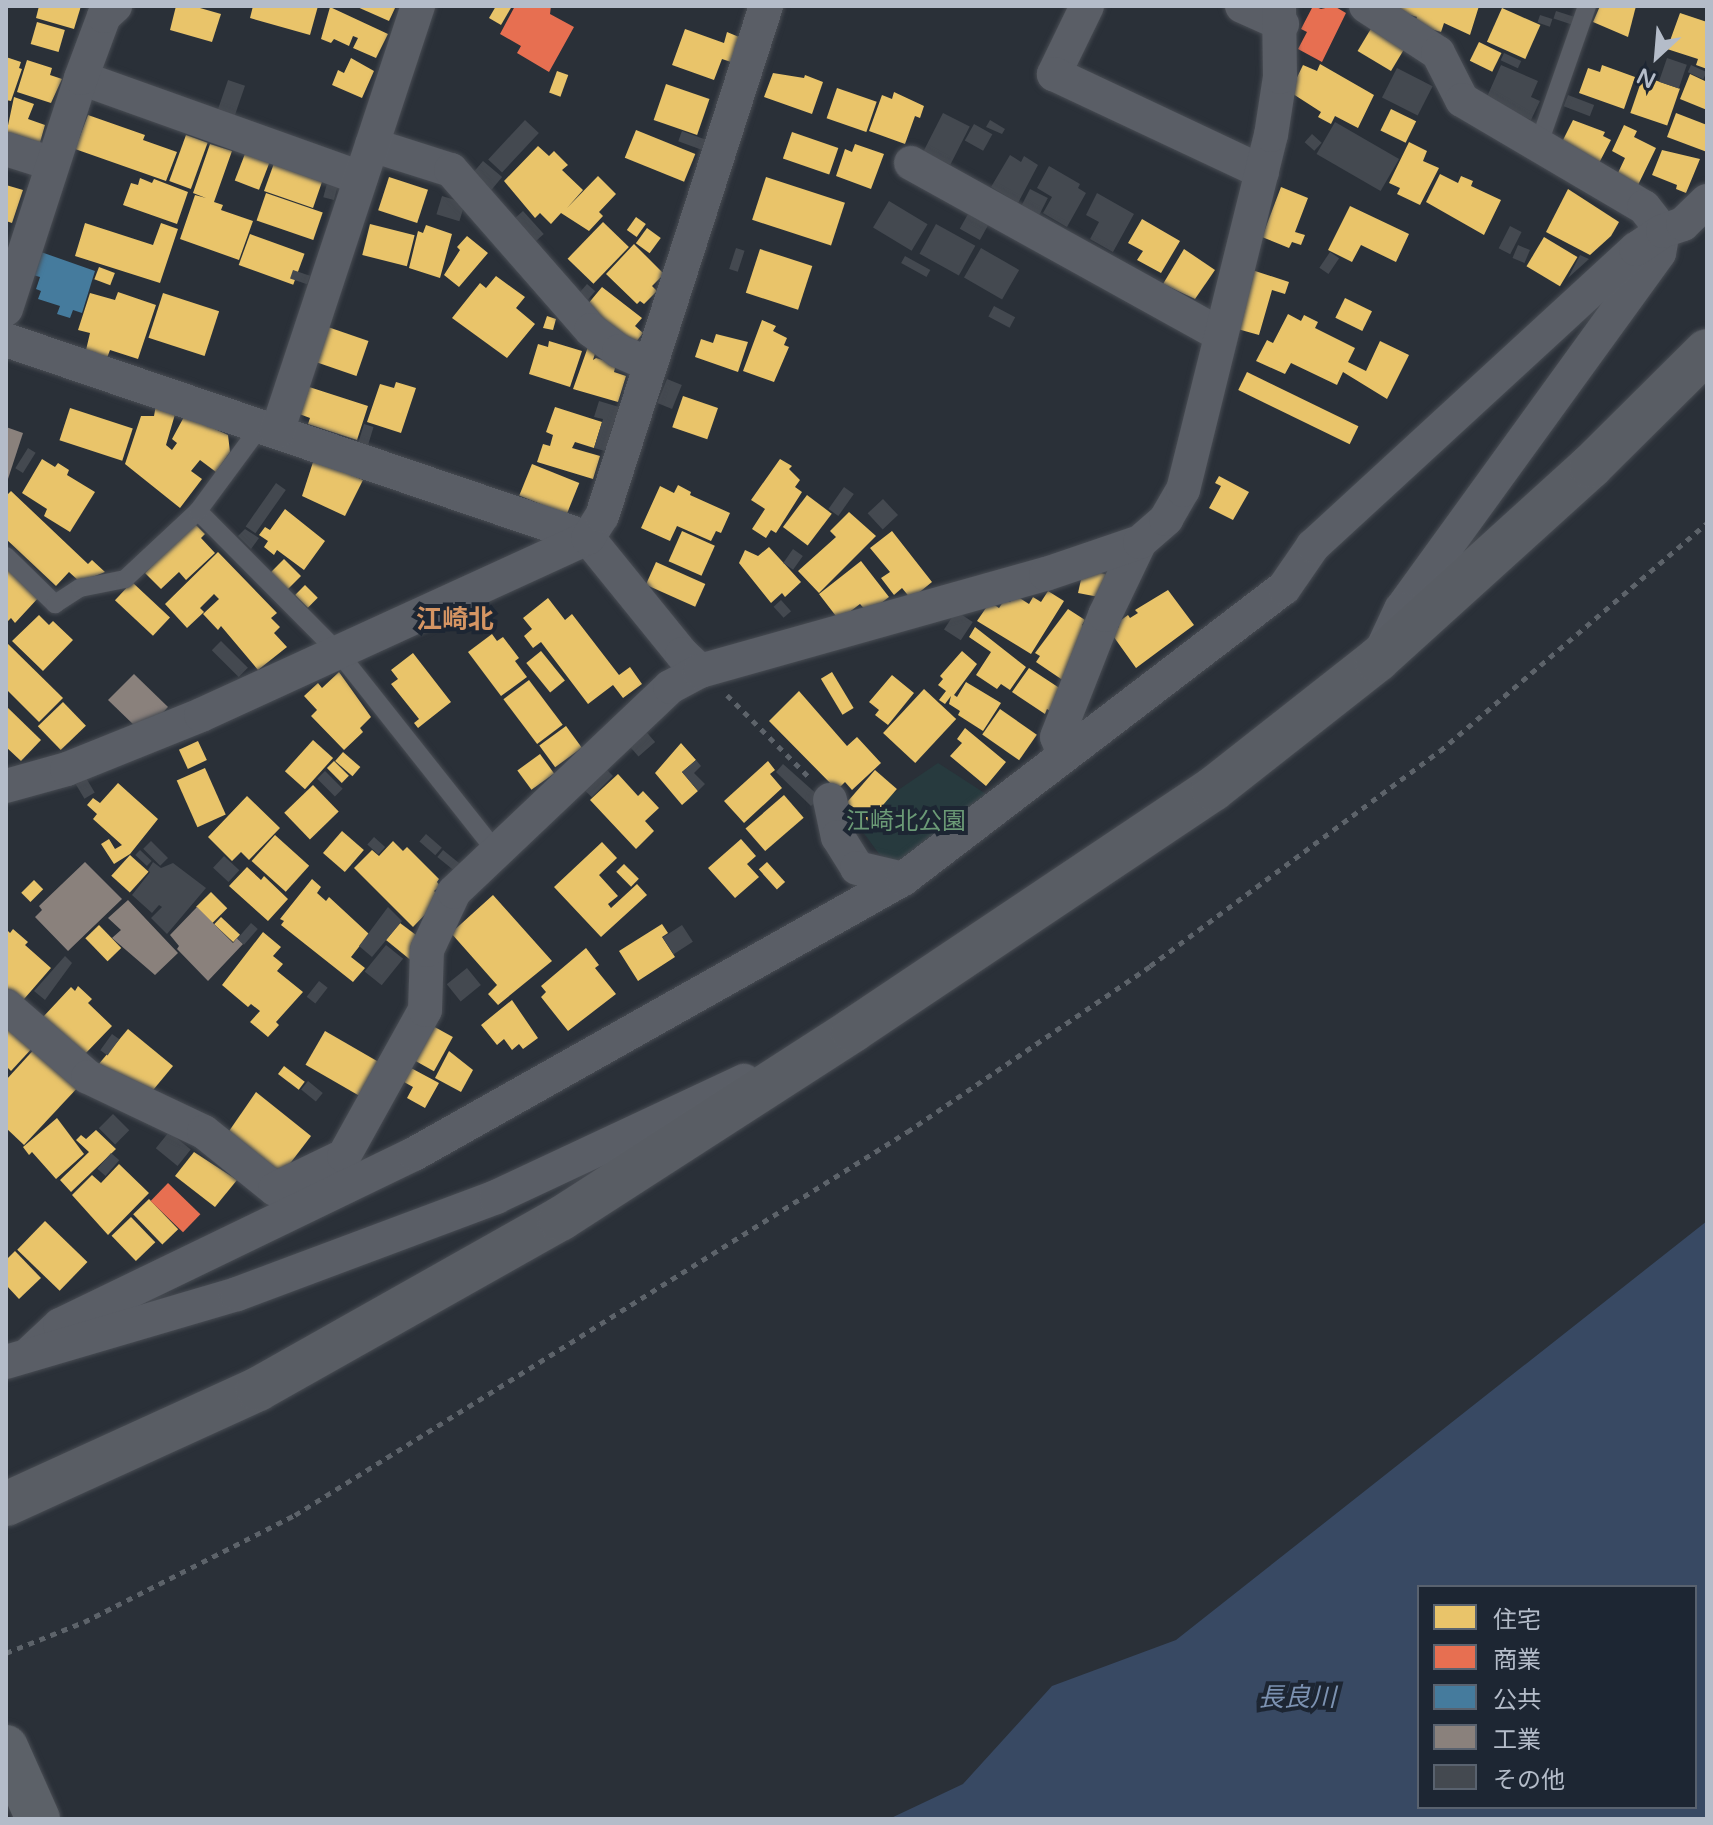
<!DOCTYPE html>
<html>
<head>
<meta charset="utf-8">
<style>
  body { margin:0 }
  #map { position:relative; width:1713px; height:1825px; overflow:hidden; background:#2a3038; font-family:"Varela Round","Noto Sans JP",sans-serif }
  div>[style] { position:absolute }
  .green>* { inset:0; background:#273a3e }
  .water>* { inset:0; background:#384963 }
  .homes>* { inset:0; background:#e9c46a; transform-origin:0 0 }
  .shops>* { inset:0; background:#e76f51; transform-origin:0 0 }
  .public>* { inset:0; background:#457b9d }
  .industry>* { inset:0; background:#8a817c }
  .building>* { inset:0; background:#444950; transform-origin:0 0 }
  .path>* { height:5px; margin-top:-2.5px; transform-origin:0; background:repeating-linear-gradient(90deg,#5d636a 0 6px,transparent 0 12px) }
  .roads { filter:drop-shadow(0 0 2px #484c53) drop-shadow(0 0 2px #484c53) }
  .lane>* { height:18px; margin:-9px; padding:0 9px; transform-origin:9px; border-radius:9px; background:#5a5e66 }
  .street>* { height:34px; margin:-17px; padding:0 17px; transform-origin:17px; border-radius:17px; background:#5a5e66 }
  .secondary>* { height:44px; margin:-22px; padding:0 22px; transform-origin:22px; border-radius:22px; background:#595d64 }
  .primary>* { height:44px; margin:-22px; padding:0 22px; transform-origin:22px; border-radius:22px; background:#5c6168 }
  span { translate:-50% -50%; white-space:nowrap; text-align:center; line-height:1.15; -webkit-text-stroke:8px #1d2633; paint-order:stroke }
  .park-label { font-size:24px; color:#6b9a76 }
  .neighbourhood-label { font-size:26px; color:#d59563; font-weight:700 }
  .water-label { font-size:26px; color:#7c92b1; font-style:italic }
  .frame { position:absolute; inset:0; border:8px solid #b4bcc9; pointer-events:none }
  .legend { position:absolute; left:1417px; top:1585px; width:280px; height:224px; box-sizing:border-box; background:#1d2633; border:2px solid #59626f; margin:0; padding:10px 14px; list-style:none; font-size:24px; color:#b4bcc9 }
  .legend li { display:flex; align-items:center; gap:16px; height:40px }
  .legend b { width:40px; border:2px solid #59626f }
  .north { position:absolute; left:1617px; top:16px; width:80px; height:80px; -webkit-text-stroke:6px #1d2633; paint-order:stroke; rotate:206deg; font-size:22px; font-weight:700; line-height:32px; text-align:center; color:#b4bcc9 }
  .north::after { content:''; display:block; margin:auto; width:28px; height:36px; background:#b4bcc9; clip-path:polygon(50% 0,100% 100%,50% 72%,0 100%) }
</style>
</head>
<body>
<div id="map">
  <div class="green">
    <div style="clip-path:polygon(938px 763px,986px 794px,898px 869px,882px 858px,854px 820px)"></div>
  </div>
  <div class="water">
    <div style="clip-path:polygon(evenodd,1707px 1221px,1707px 1819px,889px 1819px,963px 1784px,1052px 1686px,1176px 1640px,1707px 1221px,1419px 1587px,1695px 1587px,1695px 1807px,1419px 1807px,1419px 1587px)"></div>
  </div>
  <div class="homes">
    <div style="clip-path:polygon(39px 6px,81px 6px,74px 29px,36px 18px)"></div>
    <div style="clip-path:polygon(176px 6px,193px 6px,221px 14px,212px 42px,170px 30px)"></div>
    <div style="clip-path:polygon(253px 6px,318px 6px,310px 35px,250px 18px)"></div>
    <div style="clip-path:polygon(355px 6px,396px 6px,389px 21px)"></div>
    <div style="clip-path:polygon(496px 6px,512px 6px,501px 25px,489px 18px)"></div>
    <div style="clip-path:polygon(1397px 6px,1479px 6px,1470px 35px,1444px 23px,1441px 32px,1414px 24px,1417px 17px,1404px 13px)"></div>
    <div style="clip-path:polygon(1600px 6px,1636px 6px,1628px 37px,1593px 22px)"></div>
    <div style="clip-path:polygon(330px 7px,388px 34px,376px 58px,353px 48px,358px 38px,353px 36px,349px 46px,334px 39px,331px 43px,321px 39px)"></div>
    <div style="left:1502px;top:8px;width:42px;height:37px;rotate:24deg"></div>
    <div style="clip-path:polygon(1680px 13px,1707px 22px,1707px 69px,1696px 65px,1698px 59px,1667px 49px)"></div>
    <div style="left:37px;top:22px;width:29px;height:23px;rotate:16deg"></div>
    <div style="left:1372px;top:27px;width:39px;height:28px;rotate:31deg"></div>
    <div style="clip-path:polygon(685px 29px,724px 43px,727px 32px,739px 37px,731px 62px,722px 59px,714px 80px,672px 65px)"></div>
    <div style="left:1479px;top:42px;width:25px;height:21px;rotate:26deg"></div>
    <div style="clip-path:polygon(6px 57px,21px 62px,19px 68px,22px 69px,11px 101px,6px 100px)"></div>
    <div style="clip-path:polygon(351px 58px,374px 71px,362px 98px,332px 85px,338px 70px,344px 73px)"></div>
    <div style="clip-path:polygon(27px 60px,52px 68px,50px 75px,62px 79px,51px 103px,17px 92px)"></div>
    <div style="clip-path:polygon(1320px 64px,1374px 95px,1358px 128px,1335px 116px,1331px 124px,1318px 117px,1321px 112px,1290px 92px,1303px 65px,1317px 71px)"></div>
    <div style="clip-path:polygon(1602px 65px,1635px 77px,1624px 109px,1579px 93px,1588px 68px,1600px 72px)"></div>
    <div style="left:557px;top:71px;width:12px;height:23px;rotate:20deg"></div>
    <div style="clip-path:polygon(773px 73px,804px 78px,805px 75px,823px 82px,812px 114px,764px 97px)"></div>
    <div style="clip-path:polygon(1690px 74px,1707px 82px,1707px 110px,1680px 99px)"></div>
    <div style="left:1643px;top:76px;width:39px;height:39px;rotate:19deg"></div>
    <div style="left:666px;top:84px;width:46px;height:38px;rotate:19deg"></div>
    <div style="left:837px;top:88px;width:42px;height:32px;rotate:19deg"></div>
    <div style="clip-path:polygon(894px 92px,924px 106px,920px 118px,915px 116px,905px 144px,869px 131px,882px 95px,892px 99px)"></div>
    <div style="clip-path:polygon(14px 97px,34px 104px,28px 119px,45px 125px,39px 146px,6px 135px)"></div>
    <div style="left:1391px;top:109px;width:28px;height:24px;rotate:26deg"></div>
    <div style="clip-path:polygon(1676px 113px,1707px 125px,1707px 152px,1667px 137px)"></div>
    <div style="clip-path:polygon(88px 115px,145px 135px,143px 140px,177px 152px,166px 181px,75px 149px)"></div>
    <div style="clip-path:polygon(1573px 120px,1605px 132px,1603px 136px,1611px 140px,1598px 165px,1560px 146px)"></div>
    <div style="clip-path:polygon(1624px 125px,1637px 131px,1634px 137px,1656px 148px,1638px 185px,1617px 175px,1625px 158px,1612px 151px)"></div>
    <div style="left:636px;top:130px;width:64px;height:30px;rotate:22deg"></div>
    <div style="left:792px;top:132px;width:49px;height:28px;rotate:19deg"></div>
    <div style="left:186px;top:135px;width:23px;height:49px;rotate:20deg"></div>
    <div style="clip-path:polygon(1409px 142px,1427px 151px,1423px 161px,1439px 168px,1420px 205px,1397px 194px,1400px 188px,1389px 183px)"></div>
    <div style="clip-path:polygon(210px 144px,232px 151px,214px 202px,223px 205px,221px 210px,253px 221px,239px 260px,180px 239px,195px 195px,206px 198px,193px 193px)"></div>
    <div style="clip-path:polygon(855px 144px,884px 154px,871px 189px,836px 176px,845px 149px,852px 152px)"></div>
    <div style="left:248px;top:146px;width:26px;height:37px;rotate:21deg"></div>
    <div style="clip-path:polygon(538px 146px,549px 156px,554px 151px,568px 165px,562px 170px,583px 190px,567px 208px,598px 176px,616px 194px,599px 212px,603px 216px,589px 231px,561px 213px,551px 224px,540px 213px,535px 218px,504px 181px)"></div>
    <div style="clip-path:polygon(1662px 150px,1700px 159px,1686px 193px,1676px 189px,1677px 185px,1652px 175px)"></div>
    <div style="clip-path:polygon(277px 155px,323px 179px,313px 208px,264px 191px)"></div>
    <div style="clip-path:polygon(1440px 174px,1458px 183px,1461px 176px,1473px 181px,1471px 186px,1501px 200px,1484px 235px,1426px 202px)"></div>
    <div style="left:389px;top:177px;width:41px;height:35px;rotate:18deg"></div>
    <div style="left:766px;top:177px;width:83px;height:45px;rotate:18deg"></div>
    <div style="clip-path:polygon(140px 178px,152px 183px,154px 179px,188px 192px,177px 224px,123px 205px,131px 183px,138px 185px)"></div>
    <div style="clip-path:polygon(6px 185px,23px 190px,12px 223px,6px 221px)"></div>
    <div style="clip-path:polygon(1281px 187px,1308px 198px,1295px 232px,1305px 235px,1301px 245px,1292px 242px,1289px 248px,1262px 237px)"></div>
    <div style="clip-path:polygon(1568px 189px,1619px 222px,1611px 236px,1590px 255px,1546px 232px)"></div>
    <div style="left:266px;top:193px;width:60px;height:29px;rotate:19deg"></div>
    <div style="clip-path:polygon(1350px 206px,1409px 234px,1396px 262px,1361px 245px,1352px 262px,1328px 250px)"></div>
    <div style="left:636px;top:217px;width:12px;height:16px;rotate:35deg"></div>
    <div style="clip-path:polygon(1142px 219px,1180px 241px,1161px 273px,1137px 260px,1143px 251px,1128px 243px)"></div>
    <div style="left:603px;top:222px;width:36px;height:51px;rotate:44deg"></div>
    <div style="clip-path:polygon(85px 223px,153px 245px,161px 223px,178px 229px,160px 283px,75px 256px)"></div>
    <div style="left:370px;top:224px;width:46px;height:32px;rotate:14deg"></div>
    <div style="clip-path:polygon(426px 225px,452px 234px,440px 278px,409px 268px,418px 231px,423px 233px)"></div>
    <div style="left:647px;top:228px;width:17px;height:19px;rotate:36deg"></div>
    <div style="left:250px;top:234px;width:58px;height:33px;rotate:20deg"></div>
    <div style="clip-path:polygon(467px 236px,488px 253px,459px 287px,444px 275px,460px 250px,457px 247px)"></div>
    <div style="left:1544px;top:237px;width:39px;height:34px;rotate:31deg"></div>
    <div style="clip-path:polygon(634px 244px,664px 274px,652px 286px,657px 291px,644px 304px,640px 301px,637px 304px,606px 274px)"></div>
    <div style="left:760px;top:249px;width:55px;height:46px;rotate:18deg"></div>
    <div style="clip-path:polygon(1184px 249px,1215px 270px,1195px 299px,1163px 284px)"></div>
    <div style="left:99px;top:267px;width:17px;height:13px;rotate:21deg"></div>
    <div style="clip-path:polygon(1252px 270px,1289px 282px,1285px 294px,1272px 290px,1259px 335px,1234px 328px)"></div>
    <div style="clip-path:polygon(496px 276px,525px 297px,516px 308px,535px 324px,507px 358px,452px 318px,480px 283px,486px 288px)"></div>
    <div style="clip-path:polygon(602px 287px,642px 318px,635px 326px,643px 333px,633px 346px,587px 305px)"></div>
    <div style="clip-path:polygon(118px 292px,156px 305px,138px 359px,110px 350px,107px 358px,86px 350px,90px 333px,78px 330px,90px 293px,115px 300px)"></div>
    <div style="left:163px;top:293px;width:59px;height:47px;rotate:18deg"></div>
    <div style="left:1345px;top:298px;width:30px;height:22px;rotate:26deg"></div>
    <div style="clip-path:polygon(1288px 314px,1301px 321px,1304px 315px,1318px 322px,1315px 328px,1355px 348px,1348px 362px,1366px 371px,1380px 341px,1409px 355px,1387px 399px,1343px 372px,1337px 385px,1291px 363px,1285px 374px,1256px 361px,1267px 340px,1273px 343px)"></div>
    <div style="clip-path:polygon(547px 316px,556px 319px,553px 330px,543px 328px)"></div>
    <div style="clip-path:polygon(762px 320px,776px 326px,773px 331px,787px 338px,784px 345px,789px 347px,774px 382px,743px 371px)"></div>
    <div style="left:325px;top:326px;width:46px;height:37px;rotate:19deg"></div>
    <div style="clip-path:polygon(716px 334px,748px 342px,738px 372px,695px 357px,701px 339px,713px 343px)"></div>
    <div style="clip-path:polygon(549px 341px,582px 351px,570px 387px,529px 374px,538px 344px,548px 347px)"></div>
    <div style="clip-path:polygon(589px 344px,597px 347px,593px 360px,596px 358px,616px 364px,614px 372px,626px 376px,618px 402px,573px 389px)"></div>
    <div style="left:1247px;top:372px;width:124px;height:20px;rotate:26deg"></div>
    <div style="clip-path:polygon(396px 382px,416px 388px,401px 433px,367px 422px,380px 384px,394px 388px)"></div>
    <div style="clip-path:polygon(303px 385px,368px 406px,357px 440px,308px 424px,310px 418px,294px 412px)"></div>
    <div style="left:683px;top:396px;width:37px;height:33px;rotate:19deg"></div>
    <div style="clip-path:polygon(156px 405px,176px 411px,166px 445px,172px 450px,177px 443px,172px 439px,185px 415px,228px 435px,230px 452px,216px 472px,200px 460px,191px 471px,202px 479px,180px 508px,125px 464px,141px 416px,154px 416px)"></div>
    <div style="clip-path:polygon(555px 407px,602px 422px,594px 448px,575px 442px,572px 448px,600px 456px,593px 479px,537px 462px,543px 444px,550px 446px,553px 435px,546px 432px)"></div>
    <div style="left:70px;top:408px;width:66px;height:34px;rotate:18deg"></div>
    <div style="clip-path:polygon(42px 459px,55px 467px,58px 463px,69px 470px,67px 475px,95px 492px,70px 532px,44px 516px,47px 509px,22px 493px)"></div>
    <div style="clip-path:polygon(314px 459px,363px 480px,345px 516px,302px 496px)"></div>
    <div style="clip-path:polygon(780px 459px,792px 466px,789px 469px,800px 480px,795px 487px,802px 492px,776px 533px,771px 530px,766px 538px,752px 529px,765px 509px,751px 500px)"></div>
    <div style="left:532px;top:464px;width:51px;height:34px;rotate:22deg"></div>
    <div style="clip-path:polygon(1219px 476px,1249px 492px,1233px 520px,1209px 508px,1221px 486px,1215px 483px)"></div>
    <div style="clip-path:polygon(678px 485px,691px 492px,690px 495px,730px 513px,721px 533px,716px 531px,711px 541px,677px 526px,670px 541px,641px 528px,660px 486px,674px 493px)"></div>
    <div style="clip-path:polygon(11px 491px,88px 564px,92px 560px,105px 572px,80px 582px,69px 572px,56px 586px,6px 539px,6px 496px)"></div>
    <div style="left:807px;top:495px;width:31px;height:40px;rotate:37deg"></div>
    <div style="clip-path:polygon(285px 509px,325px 541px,304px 570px,277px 550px,274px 555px,264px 547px,268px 541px,259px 535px,265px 527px,270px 530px)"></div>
    <div style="clip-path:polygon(849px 512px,876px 536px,819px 593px,798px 571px,836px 537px,830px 531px)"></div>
    <div style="clip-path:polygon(193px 522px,205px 534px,201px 538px,215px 553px,186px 580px,179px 572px,161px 589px,145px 573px)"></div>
    <div style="left:682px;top:531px;width:36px;height:33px;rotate:24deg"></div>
    <div style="clip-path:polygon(892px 531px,932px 582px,911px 599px,902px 588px,894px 595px,881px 578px,890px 572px,870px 548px)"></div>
    <div style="clip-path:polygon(769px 547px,801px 582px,785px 597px,782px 593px,771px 603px,739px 563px,745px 550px,758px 556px)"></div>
    <div style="clip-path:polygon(218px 552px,277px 613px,271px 618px,280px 627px,274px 633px,287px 647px,258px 670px,221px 626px,218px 630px,203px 614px,219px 599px,214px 594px,200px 608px,204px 612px,187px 628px,165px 604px)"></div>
    <div style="left:284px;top:559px;width:24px;height:19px;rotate:45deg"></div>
    <div style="clip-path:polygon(861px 561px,889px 597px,868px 613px,860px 604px,839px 620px,819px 594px)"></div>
    <div style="left:656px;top:562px;width:54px;height:25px;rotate:24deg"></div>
    <div style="clip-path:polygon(6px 566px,39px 597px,15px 623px,11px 618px,6px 623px)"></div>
    <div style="clip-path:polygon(1092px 571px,1109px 575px,1104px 598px,1078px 593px,1082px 575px)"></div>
    <div style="left:132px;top:582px;width:52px;height:25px;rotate:43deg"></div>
    <div style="left:305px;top:585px;width:18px;height:14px;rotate:45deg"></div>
    <div style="clip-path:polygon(1168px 590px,1194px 625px,1136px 668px,1111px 633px,1119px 627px,1117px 623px,1128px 615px,1130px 618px,1138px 613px,1135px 610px)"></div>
    <div style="clip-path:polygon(1048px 591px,1064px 601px,1031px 654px,977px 621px,990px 602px,999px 608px,1005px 599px,1010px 602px,1015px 595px,1029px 604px,1033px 597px,1041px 602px)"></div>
    <div style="clip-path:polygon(548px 598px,565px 620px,572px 614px,619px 675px,630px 667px,642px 684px,623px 698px,613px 685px,588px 704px,541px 642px,533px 648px,524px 636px,532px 629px,523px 618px)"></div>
    <div style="clip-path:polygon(1068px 609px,1085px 620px,1082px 625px,1089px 630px,1064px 681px,1036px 662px,1040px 656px,1035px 653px)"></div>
    <div style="clip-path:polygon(39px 615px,49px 625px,53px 621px,73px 640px,43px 671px,12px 641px)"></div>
    <div style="clip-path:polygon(975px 627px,1026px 667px,1010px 690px,1001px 684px,997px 689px,976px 675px,991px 652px,969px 637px)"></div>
    <div style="clip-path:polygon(492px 634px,497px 641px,503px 637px,519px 658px,515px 661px,527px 677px,501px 696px,468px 652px)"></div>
    <div style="clip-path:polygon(6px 642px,63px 698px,39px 722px,6px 689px)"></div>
    <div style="left:541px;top:651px;width:38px;height:19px;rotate:51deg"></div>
    <div style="clip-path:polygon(962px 651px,977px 664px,954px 695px,957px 697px,966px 682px,1001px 703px,983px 731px,958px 715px,960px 711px,949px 704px,951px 696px,945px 704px,939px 700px,946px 691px,938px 685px,943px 679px,940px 676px)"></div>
    <div style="clip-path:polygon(413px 653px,451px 702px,418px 728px,414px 723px,419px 719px,391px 684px,398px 679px,391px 670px)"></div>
    <div style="clip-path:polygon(1029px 668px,1067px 693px,1053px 713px,1047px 709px,1045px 714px,1012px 692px)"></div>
    <div style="clip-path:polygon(339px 672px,371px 717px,360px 728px,363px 732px,344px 750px,311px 716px,317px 710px,304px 696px,318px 683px,322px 688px)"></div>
    <div style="left:832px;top:672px;width:42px;height:13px;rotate:59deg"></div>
    <div style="clip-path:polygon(892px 675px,914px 693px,888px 725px,875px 715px,879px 710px,869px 702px)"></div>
    <div style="left:529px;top:680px;width:56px;height:32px;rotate:53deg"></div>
    <div style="left:924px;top:689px;width:44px;height:60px;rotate:43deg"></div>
    <div style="clip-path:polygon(799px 691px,847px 746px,857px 737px,881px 763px,852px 790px,845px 782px,837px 790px,769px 721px)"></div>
    <div style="left:63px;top:702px;width:33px;height:35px;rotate:46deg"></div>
    <div style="clip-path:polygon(6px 706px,41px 740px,21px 761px,6px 747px)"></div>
    <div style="left:1000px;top:709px;width:45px;height:31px;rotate:35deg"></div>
    <div style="left:566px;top:726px;width:27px;height:33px;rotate:54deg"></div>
    <div style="clip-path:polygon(965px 728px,1006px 762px,986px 786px,950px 756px,962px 743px,957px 739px)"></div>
    <div style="left:313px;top:740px;width:27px;height:42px;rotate:42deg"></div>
    <div style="left:198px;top:741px;width:21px;height:21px;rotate:65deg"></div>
    <div style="clip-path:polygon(681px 743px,696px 760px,682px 772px,698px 791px,682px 805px,655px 773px)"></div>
    <div style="left:343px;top:752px;width:23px;height:12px;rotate:41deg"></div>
    <div style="left:540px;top:754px;width:24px;height:28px;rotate:54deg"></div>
    <div style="left:334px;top:761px;width:21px;height:10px;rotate:45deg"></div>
    <div style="clip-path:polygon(768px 761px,775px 770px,770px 774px,782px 788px,744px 823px,724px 801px)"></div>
    <div style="left:205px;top:768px;width:51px;height:31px;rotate:66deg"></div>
    <div style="left:875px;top:770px;width:29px;height:43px;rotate:41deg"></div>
    <div style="clip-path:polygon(618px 774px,638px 796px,643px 791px,659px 808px,645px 821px,654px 831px,636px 849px,590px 800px)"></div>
    <div style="clip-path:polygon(118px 783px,158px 819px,130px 854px,114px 864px,101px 844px,109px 839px,115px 849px,122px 845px,93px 819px,97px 814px,87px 805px,93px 798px,100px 803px)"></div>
    <div style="left:313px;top:785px;width:37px;height:40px;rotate:46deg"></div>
    <div style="left:784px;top:795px;width:30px;height:51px;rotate:49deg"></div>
    <div style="clip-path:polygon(247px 796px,280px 828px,249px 860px,241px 852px,232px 861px,208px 837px)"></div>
    <div style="left:342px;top:831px;width:29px;height:29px;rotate:41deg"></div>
    <div style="left:275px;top:835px;width:46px;height:35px;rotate:42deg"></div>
    <div style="clip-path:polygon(741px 839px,756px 856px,747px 864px,759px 877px,735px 898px,708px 868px)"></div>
    <div style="clip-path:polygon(393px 841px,403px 851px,407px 847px,439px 879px,437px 882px,440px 886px,434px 891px,441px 898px,413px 927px,354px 868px,372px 850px,379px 856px)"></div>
    <div style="clip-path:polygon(602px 842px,617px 858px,599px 875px,618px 896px,608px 904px,611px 908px,637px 884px,647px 895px,601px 937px,554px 887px)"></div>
    <div style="left:130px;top:855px;width:25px;height:28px;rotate:42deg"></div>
    <div style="left:767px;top:862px;width:27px;height:11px;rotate:48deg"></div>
    <div style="left:624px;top:864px;width:21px;height:11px;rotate:45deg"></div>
    <div style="clip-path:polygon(247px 867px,261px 880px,264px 876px,288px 899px,268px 921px,229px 886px)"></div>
    <div style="clip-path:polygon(312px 879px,321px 887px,317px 893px,326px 901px,329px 897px,369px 934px,351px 957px,365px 968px,353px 982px,281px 925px,284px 921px,280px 919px)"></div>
    <div style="left:34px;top:880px;width:13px;height:18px;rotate:45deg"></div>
    <div style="left:211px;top:892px;width:23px;height:21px;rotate:45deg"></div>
    <div style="clip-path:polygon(493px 895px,552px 961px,498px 1005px,488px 994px,497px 985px,451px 933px)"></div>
    <div style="left:221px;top:917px;width:26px;height:10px;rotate:43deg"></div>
    <div style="clip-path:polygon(400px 923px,416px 935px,413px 962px,386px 940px)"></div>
    <div style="clip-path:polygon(662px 924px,668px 933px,662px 937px,675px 957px,638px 981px,619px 951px)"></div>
    <div style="left:99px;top:925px;width:32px;height:19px;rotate:46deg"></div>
    <div style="clip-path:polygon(6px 929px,10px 933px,13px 929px,28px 942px,25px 945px,51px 968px,18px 1006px,6px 996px)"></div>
    <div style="clip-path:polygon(263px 932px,281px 947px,273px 956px,283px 964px,277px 971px,303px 992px,276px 1022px,279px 1025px,268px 1037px,250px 1022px,260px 1011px,251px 1004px,248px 1007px,222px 985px)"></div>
    <div style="clip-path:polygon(586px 948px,599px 965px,595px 968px,616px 994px,568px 1031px,541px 997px,546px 992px,541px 986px)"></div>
    <div style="clip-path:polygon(78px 986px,92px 999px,88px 1003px,112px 1026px,84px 1055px,43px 1017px,71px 987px,75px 991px)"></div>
    <div style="clip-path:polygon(512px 1000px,538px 1038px,523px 1049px,519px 1044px,512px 1050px,504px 1039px,497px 1045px,481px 1025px)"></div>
    <div style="clip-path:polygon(6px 1022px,35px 1045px,11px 1071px,6px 1066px)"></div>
    <div style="left:431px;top:1025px;width:25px;height:39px;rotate:29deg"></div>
    <div style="clip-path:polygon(128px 1029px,173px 1066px,149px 1095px,98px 1065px)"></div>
    <div style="left:325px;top:1031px;width:62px;height:39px;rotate:30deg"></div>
    <div style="clip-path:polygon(38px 1045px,80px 1085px,24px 1145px,6px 1128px,6px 1080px)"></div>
    <div style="clip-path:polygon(449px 1051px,473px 1070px,461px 1092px,435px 1078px)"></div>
    <div style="left:284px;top:1066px;width:26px;height:10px;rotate:37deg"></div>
    <div style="clip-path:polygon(411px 1068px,439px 1083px,425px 1108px,407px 1098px,413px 1087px,404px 1082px)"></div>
    <div style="clip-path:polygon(256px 1092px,311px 1136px,282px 1174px,225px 1137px)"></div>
    <div style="clip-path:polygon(57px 1118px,84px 1154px,56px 1179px,32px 1152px,29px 1155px,23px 1147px)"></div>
    <div style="clip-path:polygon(96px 1130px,116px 1149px,71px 1192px,60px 1180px,89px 1152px,76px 1140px,81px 1135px,86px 1139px)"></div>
    <div style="clip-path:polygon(194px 1152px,237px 1180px,215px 1207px,175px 1176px)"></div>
    <div style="clip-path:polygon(119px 1164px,149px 1193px,108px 1235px,72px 1195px,92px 1175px,101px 1183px)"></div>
    <div style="left:149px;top:1199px;width:42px;height:22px;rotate:46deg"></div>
    <div style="left:131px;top:1217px;width:35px;height:27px;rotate:46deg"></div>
    <div style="left:45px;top:1221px;width:59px;height:40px;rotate:44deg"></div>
    <div style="clip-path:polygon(15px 1251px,41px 1278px,19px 1299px,6px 1285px,6px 1260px)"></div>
  </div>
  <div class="shops">
    <div style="clip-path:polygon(515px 6px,551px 6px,550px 14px,574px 27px,549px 72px,517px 53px,521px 46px,500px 34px)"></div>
    <div style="clip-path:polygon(1313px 6px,1321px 9px,1334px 6px,1346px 13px,1322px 62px,1298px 49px,1307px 32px,1301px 29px)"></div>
    <div style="left:168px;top:1183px;width:45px;height:25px;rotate:44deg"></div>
  </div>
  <div class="public">
    <div style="clip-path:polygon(41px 252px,95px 271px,82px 313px,73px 310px,70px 318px,57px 314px,60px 306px,38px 299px,41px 291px,36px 289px,40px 277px,33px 275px)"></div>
  </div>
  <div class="industry">
    <div style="clip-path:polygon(6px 427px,23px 433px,7px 482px,6px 481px)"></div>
    <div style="clip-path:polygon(134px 674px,168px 707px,156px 720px,137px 728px,108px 700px)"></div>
    <div style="clip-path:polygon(85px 862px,122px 899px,68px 951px,35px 917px,42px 910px,39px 906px)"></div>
    <div style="clip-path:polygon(128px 900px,178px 953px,155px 975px,112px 938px,121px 930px,108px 918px)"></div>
    <div style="clip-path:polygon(197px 907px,233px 943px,237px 938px,243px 944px,208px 981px,177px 949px,179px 946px,170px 935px)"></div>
  </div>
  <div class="building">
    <div style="left:1556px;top:11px;width:19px;height:8px;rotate:18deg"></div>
    <div style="left:1540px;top:15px;width:13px;height:8px;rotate:18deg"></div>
    <div style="left:1504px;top:53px;width:19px;height:8px;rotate:25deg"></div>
    <div style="left:1667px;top:58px;width:21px;height:25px;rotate:19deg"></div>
    <div style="clip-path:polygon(1501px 65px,1538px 81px,1531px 97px,1540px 101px,1531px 120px,1486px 99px)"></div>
    <div style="left:1691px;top:65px;width:17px;height:8px;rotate:24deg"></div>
    <div style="left:1397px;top:68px;width:40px;height:33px;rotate:27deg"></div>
    <div style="left:228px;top:80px;width:18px;height:34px;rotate:19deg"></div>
    <div style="left:1568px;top:95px;width:28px;height:12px;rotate:21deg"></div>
    <div style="left:943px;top:113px;width:30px;height:43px;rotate:27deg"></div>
    <div style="left:525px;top:120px;width:19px;height:54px;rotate:43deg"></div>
    <div style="clip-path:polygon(990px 120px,1005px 129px,1002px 134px,986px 127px)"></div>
    <div style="left:1335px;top:122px;width:74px;height:37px;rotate:30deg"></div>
    <div style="left:974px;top:124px;width:21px;height:19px;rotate:29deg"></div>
    <div style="left:682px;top:131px;width:27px;height:11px;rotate:20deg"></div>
    <div style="left:1312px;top:134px;width:13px;height:11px;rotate:42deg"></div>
    <div style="clip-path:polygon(1010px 155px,1021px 162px,1024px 156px,1038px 165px,1018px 203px,991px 187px)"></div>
    <div style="left:483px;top:161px;width:25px;height:22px;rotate:40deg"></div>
    <div style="clip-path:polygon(1049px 166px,1080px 184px,1078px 188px,1086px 193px,1067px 227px,1043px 213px,1052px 197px,1037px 188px)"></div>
    <div style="left:329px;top:176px;width:11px;height:22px;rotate:15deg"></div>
    <div style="left:1030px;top:189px;width:20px;height:20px;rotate:27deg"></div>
    <div style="clip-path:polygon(1097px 193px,1134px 214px,1113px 252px,1090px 239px,1099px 222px,1086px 215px)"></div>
    <div style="left:442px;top:196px;width:24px;height:19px;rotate:17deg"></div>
    <div style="left:889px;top:201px;width:45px;height:31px;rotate:31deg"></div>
    <div style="left:523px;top:211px;width:31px;height:18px;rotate:48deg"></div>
    <div style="left:968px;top:214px;width:23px;height:17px;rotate:29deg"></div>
    <div style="left:936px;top:224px;width:45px;height:34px;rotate:29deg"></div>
    <div style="left:1510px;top:226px;width:13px;height:25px;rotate:27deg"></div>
    <div style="left:1518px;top:245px;width:13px;height:14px;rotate:23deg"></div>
    <div style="left:736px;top:248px;width:9px;height:22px;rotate:18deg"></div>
    <div style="left:981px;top:248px;width:44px;height:34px;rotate:30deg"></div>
    <div style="left:1330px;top:252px;width:11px;height:19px;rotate:34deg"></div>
    <div style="clip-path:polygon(1580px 255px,1589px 259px,1568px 278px)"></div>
    <div style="left:905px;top:256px;width:29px;height:8px;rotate:29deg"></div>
    <div style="left:293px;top:270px;width:18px;height:9px;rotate:19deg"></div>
    <div style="left:587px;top:284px;width:11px;height:18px;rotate:41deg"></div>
    <div style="left:994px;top:306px;width:24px;height:12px;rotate:28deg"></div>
    <div style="left:667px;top:379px;width:16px;height:26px;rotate:22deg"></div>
    <div style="clip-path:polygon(599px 401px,619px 407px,605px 451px,594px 448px,603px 419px,594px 417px)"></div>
    <div style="left:364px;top:424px;width:10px;height:20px;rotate:17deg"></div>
    <div style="left:28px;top:448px;width:9px;height:24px;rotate:32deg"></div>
    <div style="left:276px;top:483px;width:12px;height:53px;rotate:35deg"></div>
    <div style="left:844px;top:487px;width:12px;height:27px;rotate:35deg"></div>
    <div style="left:883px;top:499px;width:22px;height:21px;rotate:47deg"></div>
    <div style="clip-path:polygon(245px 529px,259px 538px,251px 549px,238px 536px)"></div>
    <div style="left:793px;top:549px;width:12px;height:17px;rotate:35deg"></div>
    <div style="left:781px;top:600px;width:15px;height:10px;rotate:48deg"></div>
    <div style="left:956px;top:611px;width:20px;height:22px;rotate:33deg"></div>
    <div style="left:221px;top:641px;width:38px;height:13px;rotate:45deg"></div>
    <div style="left:642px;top:727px;width:20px;height:22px;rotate:49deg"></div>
    <div style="clip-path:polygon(696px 760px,701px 766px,694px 773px,705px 784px,698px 791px,682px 772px)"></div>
    <div style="left:601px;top:764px;width:17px;height:30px;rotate:45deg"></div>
    <div style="clip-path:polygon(783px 764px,820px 797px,811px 806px,776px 772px)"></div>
    <div style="left:325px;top:771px;width:25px;height:11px;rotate:45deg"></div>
    <div style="left:86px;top:778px;width:17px;height:12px;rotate:59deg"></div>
    <div style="left:426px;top:834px;width:21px;height:10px;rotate:41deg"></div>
    <div style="left:374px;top:837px;width:15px;height:10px;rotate:42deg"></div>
    <div style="left:151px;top:841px;width:24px;height:11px;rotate:45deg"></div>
    <div style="left:140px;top:850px;width:16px;height:7px;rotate:43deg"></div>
    <div style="left:443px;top:850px;width:21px;height:9px;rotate:39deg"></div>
    <div style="left:224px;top:856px;width:21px;height:16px;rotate:43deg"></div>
    <div style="clip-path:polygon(153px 862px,161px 868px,173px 863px,206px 888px,167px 934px,151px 918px,162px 907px,159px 905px,152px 913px,132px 895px,150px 872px,148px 870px)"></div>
    <div style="clip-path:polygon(388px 907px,402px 921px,372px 957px,359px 946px)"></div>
    <div style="left:251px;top:923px;width:9px;height:21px;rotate:41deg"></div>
    <div style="left:682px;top:925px;width:20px;height:23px;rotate:57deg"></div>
    <div style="left:386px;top:945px;width:22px;height:34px;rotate:39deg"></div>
    <div style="clip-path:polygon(65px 956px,72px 963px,45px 1000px,34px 991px)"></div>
    <div style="left:467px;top:968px;width:22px;height:26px;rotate:51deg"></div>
    <div style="left:319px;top:981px;width:11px;height:20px;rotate:38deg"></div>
    <div style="left:112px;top:1034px;width:9px;height:20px;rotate:36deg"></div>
    <div style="left:308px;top:1081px;width:19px;height:11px;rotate:39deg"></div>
    <div style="left:113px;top:1114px;width:23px;height:20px;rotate:45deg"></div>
    <div style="left:169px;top:1132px;width:28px;height:21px;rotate:39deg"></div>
    <div style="left:111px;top:1153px;width:11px;height:21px;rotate:41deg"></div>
  </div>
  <div class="path">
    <div style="left:727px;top:695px;width:119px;rotate:45deg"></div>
    <div style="left:6px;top:1653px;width:84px;rotate:-21.7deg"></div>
    <div style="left:84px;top:1622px;width:237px;rotate:-26.9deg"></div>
    <div style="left:295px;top:1515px;width:722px;rotate:-32.04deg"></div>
    <div style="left:907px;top:1132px;width:294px;rotate:-34.3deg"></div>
    <div style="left:1150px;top:966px;width:361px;rotate:-36.6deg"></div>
    <div style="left:1440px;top:751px;width:351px;rotate:-40.5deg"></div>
  </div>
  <div class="roads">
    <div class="lane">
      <div style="left:1538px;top:146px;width:148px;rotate:-70.7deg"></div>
      <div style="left:198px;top:511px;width:199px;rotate:45.2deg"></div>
      <div style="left:338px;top:652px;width:254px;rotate:51.6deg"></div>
      <div style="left:6px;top:556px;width:69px;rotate:44.4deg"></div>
      <div style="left:55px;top:604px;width:30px;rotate:-33deg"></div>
      <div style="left:80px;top:588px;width:46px;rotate:-11.3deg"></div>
      <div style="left:125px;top:579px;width:100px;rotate:-43deg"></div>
      <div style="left:198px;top:511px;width:104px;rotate:-53.6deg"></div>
    </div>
    <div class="street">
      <div style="left:1087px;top:6px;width:76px;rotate:115.9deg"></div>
      <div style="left:1054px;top:74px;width:230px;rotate:25.2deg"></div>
      <div style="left:1242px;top:6px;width:44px;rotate:24.2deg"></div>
      <div style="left:1366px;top:6px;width:86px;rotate:33.1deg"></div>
      <div style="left:1438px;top:53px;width:53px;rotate:62.9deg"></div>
      <div style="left:1462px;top:100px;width:211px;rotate:30.5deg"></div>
      <div style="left:1644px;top:207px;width:31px;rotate:52deg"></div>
      <div style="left:1663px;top:231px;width:22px;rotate:100deg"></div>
      <div style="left:1659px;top:253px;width:440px;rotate:125.9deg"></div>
      <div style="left:1401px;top:609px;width:40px;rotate:115deg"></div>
      <div style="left:81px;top:78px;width:297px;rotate:19.7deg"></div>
      <div style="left:372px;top:145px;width:83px;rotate:17.6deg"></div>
      <div style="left:451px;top:170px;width:213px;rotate:48.8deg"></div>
      <div style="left:591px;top:330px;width:35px;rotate:37deg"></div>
      <div style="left:619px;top:351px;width:34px;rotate:24deg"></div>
      <div style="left:6px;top:149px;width:49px;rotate:17.7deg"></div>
      <div style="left:911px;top:163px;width:353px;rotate:29deg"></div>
      <div style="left:6px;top:309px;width:243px;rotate:-72deg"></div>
      <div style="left:81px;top:78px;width:66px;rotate:-69.6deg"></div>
      <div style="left:104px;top:16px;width:15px;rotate:-42deg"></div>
      <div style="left:6px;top:340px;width:615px;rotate:18.79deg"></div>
      <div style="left:588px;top:538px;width:149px;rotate:51deg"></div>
      <div style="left:682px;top:654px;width:25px;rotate:43deg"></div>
      <div style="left:277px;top:432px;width:449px;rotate:-71.7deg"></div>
      <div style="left:1064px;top:755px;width:19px;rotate:-111deg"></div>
      <div style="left:1057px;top:737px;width:131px;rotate:-68.5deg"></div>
      <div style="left:1105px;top:615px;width:81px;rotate:-64.4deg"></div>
      <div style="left:6px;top:786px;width:63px;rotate:-15.6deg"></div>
      <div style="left:67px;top:769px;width:144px;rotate:-21.9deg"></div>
      <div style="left:201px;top:715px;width:426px;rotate:-24.6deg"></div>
      <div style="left:588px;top:538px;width:26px;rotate:-58deg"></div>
      <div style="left:602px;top:516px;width:536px;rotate:-72.17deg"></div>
      <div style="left:830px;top:800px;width:38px;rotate:78deg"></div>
      <div style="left:838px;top:837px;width:36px;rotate:58deg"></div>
      <div style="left:857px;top:868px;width:47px;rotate:13.4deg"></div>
      <div style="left:6px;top:1006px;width:108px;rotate:40.9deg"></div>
      <div style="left:88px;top:1077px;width:128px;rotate:25.4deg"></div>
      <div style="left:204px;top:1132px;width:91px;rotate:38.8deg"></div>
      <div style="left:275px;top:1189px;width:76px;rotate:-25.6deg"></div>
      <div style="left:344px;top:1156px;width:167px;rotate:-61deg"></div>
      <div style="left:425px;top:1010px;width:60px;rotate:-88.1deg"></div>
      <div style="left:427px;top:950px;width:64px;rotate:-65deg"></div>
      <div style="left:454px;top:892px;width:298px;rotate:-43.5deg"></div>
      <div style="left:670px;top:687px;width:34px;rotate:-28deg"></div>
      <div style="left:700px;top:671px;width:359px;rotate:-15.7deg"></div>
      <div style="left:1046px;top:574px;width:99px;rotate:-18.8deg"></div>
      <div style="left:1140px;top:542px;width:35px;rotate:-41deg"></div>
      <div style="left:1166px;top:519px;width:34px;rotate:-60deg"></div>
      <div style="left:1183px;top:490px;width:366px;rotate:-76.1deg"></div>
      <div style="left:1271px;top:135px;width:59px;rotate:-81.2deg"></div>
      <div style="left:1280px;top:77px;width:71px;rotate:-90.8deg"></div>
      <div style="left:29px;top:1354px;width:42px;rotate:-43.1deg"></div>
      <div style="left:60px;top:1325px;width:393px;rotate:-25.8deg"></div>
      <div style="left:414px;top:1154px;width:561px;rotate:-29.35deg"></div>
      <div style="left:903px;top:879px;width:479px;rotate:-37.4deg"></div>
      <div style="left:1284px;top:588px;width:51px;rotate:-55.4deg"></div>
      <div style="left:1313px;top:546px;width:439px;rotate:-42.6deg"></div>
      <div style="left:1636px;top:249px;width:32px;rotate:-34deg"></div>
      <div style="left:1663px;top:231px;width:21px;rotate:-19deg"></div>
      <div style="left:1683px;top:224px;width:33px;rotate:-44deg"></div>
      <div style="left:6px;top:1362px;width:241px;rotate:-16.4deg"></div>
      <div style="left:237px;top:1294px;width:277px;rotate:-20.5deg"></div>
      <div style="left:496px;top:1197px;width:274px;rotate:-25.1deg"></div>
    </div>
    <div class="secondary">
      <div style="left:6px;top:1504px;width:277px;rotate:-24.5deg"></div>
      <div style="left:258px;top:1389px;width:347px;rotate:-29.4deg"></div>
      <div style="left:560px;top:1219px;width:349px;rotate:-32.8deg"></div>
      <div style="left:853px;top:1030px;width:433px;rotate:-33.8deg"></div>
      <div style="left:1213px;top:789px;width:209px;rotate:-38.2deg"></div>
      <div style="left:1377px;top:660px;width:289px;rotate:-42.2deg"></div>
      <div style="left:1591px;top:466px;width:163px;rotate:-44.8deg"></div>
    </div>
    <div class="primary">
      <div style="left:6px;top:1747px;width:79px;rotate:66deg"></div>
    </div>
  </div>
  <div class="park-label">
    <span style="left:906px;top:822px">江崎北公園</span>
  </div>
  <div class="neighbourhood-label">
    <span style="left:455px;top:620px">江崎北</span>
  </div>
  <div class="water-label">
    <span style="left:1297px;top:1698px">長良川</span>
  </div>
  <div class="frame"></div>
  <ul class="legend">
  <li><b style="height:22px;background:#e9c46a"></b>住宅</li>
  <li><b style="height:22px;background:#e76f51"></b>商業</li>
  <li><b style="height:22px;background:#457b9d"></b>公共</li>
  <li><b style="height:22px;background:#8a817c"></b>工業</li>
  <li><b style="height:22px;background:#444950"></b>その他</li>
  </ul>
  <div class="north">N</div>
</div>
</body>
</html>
